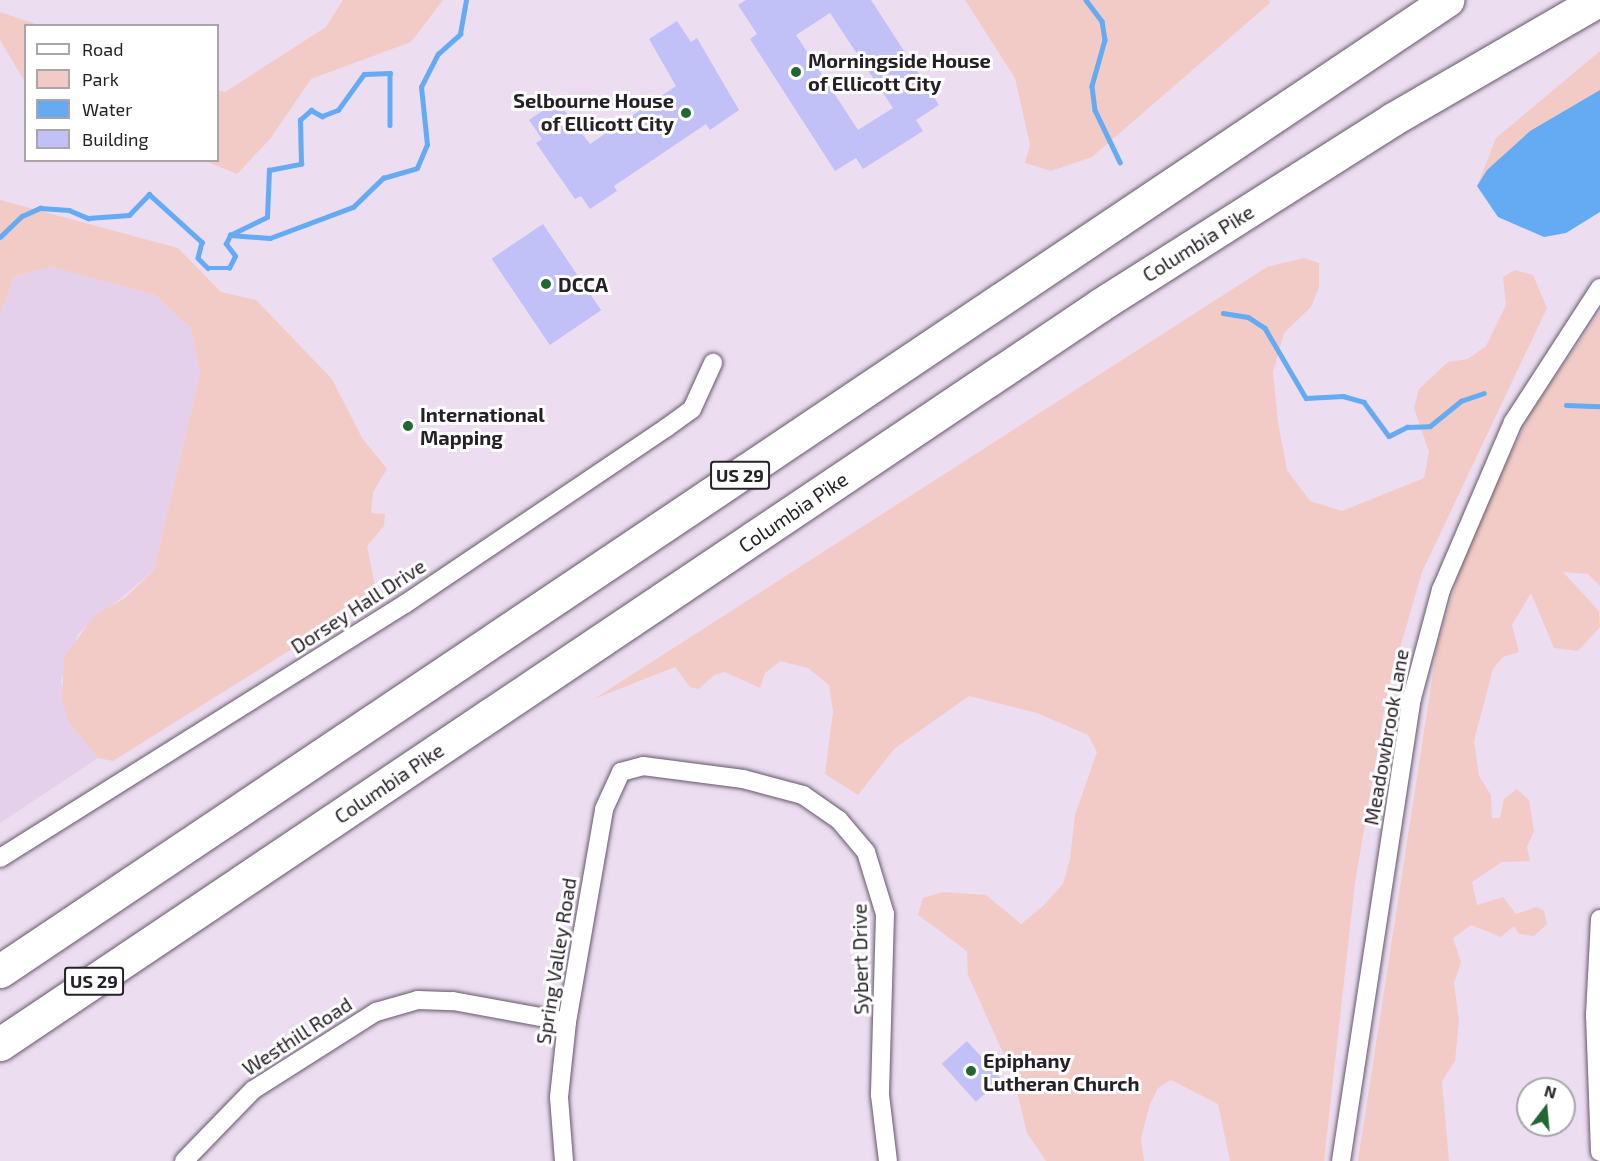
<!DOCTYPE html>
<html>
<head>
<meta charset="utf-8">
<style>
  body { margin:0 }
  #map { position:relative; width:1600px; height:1161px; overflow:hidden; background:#ecddf1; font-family:"Exo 2",sans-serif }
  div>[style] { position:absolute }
  .built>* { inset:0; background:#e4d0ea }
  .green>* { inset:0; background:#f3cbc6 }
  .water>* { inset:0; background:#64abf3 }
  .stream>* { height:4.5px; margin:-2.25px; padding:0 2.25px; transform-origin:2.25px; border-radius:2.25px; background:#64abf3 }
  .building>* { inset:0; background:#c1c1f8; transform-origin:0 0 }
  .roads { filter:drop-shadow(0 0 2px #655869) drop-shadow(0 0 2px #655869) }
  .minor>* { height:18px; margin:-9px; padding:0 9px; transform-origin:9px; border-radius:9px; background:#fff }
  .motorway>* { height:33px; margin:-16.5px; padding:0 16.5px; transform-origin:16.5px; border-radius:16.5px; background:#fff }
  .dots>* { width:16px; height:16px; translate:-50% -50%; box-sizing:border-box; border:3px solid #fff; border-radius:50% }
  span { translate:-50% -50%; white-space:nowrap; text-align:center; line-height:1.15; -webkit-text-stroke:6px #fff; paint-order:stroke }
  .shield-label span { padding:2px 4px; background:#fff; border:2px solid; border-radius:4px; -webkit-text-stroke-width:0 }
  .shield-label { font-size:18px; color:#262027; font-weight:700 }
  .poi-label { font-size:20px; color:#262027; font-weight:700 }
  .left { translate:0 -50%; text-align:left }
  .right { translate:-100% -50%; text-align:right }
  .street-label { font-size:20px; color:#262027 }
  .legend { position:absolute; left:24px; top:24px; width:195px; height:138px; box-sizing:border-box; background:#fff; border:2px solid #a8a6a9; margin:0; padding:8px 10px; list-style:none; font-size:18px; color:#262027 }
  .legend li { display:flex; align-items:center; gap:12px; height:30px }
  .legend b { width:30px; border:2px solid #a8a6a9 }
  .north { position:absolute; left:1516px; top:1077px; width:60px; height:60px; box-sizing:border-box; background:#fff; border:2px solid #a8a6a9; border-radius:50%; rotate:16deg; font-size:16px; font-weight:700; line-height:24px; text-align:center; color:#262027 }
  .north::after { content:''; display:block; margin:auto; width:21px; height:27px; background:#226733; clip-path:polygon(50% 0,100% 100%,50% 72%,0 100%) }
</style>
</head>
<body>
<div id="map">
  <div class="built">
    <div style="clip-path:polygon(51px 267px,155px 295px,191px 328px,200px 374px,154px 570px,78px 634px,61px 681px,69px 723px,98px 758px,0 823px,0 314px,14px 277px)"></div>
  </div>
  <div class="green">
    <div style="clip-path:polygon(343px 0,443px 0,411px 42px,311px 79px,270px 139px,237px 174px,205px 161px,218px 160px,218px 90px,225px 92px,326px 27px)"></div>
    <div style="clip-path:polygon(965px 0,1269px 0,1270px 3px,1092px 157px,1051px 171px,1025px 163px,1030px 145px,1015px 78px)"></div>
    <div style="clip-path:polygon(0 12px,39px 25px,26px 26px,25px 82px,0 40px)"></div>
    <div style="clip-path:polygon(1600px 51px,1600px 90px,1530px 131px,1487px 170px,1477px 186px,1496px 138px)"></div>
    <div style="clip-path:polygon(0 200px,178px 248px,221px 292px,256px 300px,332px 379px,362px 438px,387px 469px,373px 492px,371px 513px,385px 514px,384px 526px,367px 546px,375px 586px,367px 602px,113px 761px,98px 758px,69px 723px,62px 699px,64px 657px,95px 615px,125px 598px,154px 570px,200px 374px,191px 328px,155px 295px,51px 267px,14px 277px,0 314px)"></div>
    <div style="clip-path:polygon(1304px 258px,1319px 263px,1319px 287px,1311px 307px,1284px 333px,1273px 372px,1278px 422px,1287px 470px,1310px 501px,1342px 511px,1424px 478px,1429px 452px,1414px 408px,1419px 389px,1448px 362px,1468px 359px,1486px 346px,1506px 305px,1503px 277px,1515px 270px,1533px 275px,1547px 308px,1422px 572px,1387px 693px,1355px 883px,1324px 1161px,1230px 1161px,1218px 1104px,1171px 1080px,1158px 1088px,1150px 1104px,1141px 1138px,1144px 1161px,1046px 1161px,1027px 1133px,1013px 1075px,968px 975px,967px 951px,918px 915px,923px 898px,943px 892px,986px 895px,1021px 924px,1042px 907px,1063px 884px,1070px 859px,1075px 815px,1097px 752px,1088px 735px,1037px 713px,969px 696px,894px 749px,858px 795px,825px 774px,833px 712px,829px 685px,808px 668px,780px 661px,765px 673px,760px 688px,725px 672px,714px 675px,699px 689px,690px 687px,675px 667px,594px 699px,1267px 267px)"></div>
    <div style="clip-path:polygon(1600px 312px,1600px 586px,1588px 574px,1563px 572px,1599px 611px,1600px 627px,1578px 651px,1554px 648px,1531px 593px,1512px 625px,1519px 652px,1503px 657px,1493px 669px,1474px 741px,1479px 776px,1491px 795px,1492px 818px,1500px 818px,1504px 799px,1517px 789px,1529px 800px,1534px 831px,1527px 847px,1530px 861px,1502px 862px,1472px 882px,1477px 905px,1503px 897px,1516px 914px,1537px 907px,1544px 911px,1547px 924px,1534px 936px,1519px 934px,1514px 926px,1501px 937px,1471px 925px,1453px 938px,1461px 962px,1454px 983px,1459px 1022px,1455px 1061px,1442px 1081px,1449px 1161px,1358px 1161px,1437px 647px,1463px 561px,1492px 493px,1532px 410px)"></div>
  </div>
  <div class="water">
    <div style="clip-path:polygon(1600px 90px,1600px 212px,1566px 233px,1544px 237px,1498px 217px,1477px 186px,1487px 170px,1530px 131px)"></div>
  </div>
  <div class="stream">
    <div style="left:1086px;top:0;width:26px;rotate:53deg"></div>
    <div style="left:1102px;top:21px;width:19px;rotate:81deg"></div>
    <div style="left:1105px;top:40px;width:48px;rotate:105.8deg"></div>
    <div style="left:1092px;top:86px;width:24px;rotate:83deg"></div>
    <div style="left:1095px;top:110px;width:58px;rotate:64.3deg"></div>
    <div style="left:230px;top:235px;width:40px;rotate:4.3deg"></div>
    <div style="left:270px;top:238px;width:89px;rotate:-20.5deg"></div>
    <div style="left:353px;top:207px;width:42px;rotate:-44deg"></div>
    <div style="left:383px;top:178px;width:35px;rotate:-16deg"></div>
    <div style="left:417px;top:168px;width:25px;rotate:-67deg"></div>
    <div style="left:427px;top:145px;width:58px;rotate:-95.9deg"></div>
    <div style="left:421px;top:87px;width:37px;rotate:-63deg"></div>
    <div style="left:438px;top:54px;width:30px;rotate:-42deg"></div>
    <div style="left:460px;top:34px;width:35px;rotate:-80deg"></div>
    <div style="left:0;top:237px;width:30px;rotate:-44deg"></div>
    <div style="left:22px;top:216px;width:20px;rotate:-24deg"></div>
    <div style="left:40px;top:208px;width:29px;rotate:4deg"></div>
    <div style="left:69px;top:210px;width:21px;rotate:23deg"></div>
    <div style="left:88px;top:218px;width:41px;rotate:-4.2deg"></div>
    <div style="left:129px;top:215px;width:29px;rotate:-46deg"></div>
    <div style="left:149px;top:194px;width:72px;rotate:42.2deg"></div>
    <div style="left:202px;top:242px;width:16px;rotate:104deg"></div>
    <div style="left:198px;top:258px;width:14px;rotate:45deg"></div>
    <div style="left:208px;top:268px;width:21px"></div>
    <div style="left:229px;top:268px;width:13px;rotate:-63deg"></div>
    <div style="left:235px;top:256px;width:15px;rotate:-127deg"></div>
    <div style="left:226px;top:244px;width:10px;rotate:-66deg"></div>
    <div style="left:230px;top:235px;width:41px;rotate:-25.9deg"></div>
    <div style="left:267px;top:217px;width:47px;rotate:-87.6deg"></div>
    <div style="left:269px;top:170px;width:33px;rotate:-11deg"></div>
    <div style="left:301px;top:164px;width:44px;rotate:-91.3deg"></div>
    <div style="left:300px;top:120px;width:15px;rotate:-42deg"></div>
    <div style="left:311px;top:110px;width:13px;rotate:29deg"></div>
    <div style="left:322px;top:116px;width:17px;rotate:-21deg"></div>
    <div style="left:338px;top:110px;width:44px;rotate:-54.2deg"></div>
    <div style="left:364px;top:74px;width:26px;rotate:-2deg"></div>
    <div style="left:390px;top:73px;width:52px;rotate:90deg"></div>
    <div style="left:1223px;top:313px;width:25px;rotate:9deg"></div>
    <div style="left:1248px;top:317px;width:20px;rotate:33deg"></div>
    <div style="left:1265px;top:328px;width:81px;rotate:59.6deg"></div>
    <div style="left:1306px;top:398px;width:37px;rotate:-3deg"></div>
    <div style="left:1343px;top:396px;width:22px;rotate:16deg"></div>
    <div style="left:1364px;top:402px;width:42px;rotate:53.7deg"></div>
    <div style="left:1389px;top:436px;width:20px;rotate:-27deg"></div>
    <div style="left:1407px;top:427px;width:23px;rotate:-2deg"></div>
    <div style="left:1430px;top:426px;width:40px;rotate:-39deg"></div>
    <div style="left:1461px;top:401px;width:24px;rotate:-19deg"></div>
    <div style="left:1566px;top:405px;width:34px;rotate:2deg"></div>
  </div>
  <div class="building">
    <div style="clip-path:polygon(evenodd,746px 0,871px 0,939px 105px,916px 120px,923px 131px,863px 169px,856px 158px,835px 171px,750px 39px,757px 34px,738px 5px,746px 0,830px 13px,893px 108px,858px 130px,796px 35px,830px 13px)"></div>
    <div style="clip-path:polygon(677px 21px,691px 42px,697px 38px,739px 110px,710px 130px,706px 124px,614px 186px,617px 191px,590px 209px,581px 196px,575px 199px,536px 143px,542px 139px,529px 120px,557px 101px,590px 144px,676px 86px,649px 39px)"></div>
    <div style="left:543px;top:224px;width:104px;height:62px;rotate:56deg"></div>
    <div style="left:967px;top:1041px;width:51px;height:34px;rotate:48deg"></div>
  </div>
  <div class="roads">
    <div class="minor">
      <div style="left:0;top:858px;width:478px;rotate:-32.1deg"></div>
      <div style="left:405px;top:604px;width:315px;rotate:-34deg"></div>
      <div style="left:666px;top:428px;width:32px;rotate:-36deg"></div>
      <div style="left:692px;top:409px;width:51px;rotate:-65.5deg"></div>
      <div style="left:1600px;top:919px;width:96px;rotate:93deg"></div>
      <div style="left:1595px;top:1015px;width:137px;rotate:87.9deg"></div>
      <div style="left:184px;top:1161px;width:99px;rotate:-45.8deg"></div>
      <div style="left:253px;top:1090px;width:146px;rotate:-32.4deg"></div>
      <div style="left:376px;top:1012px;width:44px;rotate:-15.9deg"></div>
      <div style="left:418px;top:1000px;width:35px;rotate:2deg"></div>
      <div style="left:453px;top:1001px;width:116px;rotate:10.4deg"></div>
      <div style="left:564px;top:1161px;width:64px;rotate:-94.5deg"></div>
      <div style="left:559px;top:1097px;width:75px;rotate:-83.9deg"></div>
      <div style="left:567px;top:1022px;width:216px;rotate:-80.1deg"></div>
      <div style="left:604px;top:809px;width:41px;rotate:-65.3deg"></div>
      <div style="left:621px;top:772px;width:23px;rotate:-15deg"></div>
      <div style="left:643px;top:766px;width:101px;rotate:7.4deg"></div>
      <div style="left:743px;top:779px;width:62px;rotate:14.9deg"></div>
      <div style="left:803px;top:795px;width:44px;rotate:34.8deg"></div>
      <div style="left:839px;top:820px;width:42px;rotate:49.8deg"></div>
      <div style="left:866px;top:852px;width:65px;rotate:73deg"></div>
      <div style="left:885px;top:914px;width:181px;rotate:91.6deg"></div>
      <div style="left:880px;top:1095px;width:66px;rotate:83.1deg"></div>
      <div style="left:1341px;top:1161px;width:468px;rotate:-81.3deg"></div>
      <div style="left:1412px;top:698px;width:112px;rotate:-75deg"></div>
      <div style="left:1441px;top:590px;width:183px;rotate:-66.8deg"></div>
      <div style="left:1513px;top:422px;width:160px;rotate:-57deg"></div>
    </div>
    <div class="motorway">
      <div style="left:0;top:971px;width:1743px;rotate:-33.86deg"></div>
      <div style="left:0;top:1044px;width:1325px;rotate:-33.89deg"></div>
      <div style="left:1100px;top:305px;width:347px;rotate:-32.4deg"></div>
      <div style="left:1393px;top:119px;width:237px;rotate:-30.1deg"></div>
    </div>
  </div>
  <div class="dots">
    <div style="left:796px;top:72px;background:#226733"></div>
    <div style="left:686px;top:113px;background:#226733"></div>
    <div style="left:546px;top:284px;background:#226733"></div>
    <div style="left:408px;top:426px;background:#226733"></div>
    <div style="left:971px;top:1071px;background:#226733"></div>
  </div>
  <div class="shield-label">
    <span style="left:740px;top:475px">US 29</span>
    <span style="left:94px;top:981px">US 29</span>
  </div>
  <div class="poi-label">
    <span class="left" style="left:808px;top:72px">Morningside House<br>of Ellicott City</span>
    <span class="right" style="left:674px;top:112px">Selbourne House<br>of Ellicott City</span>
    <span class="left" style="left:558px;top:284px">DCCA</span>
    <span class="left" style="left:420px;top:426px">International<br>Mapping</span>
    <span class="left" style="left:983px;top:1072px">Epiphany<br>Lutheran Church</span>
  </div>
  <div class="street-label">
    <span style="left:1198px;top:243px;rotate:-32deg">Columbia Pike</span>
    <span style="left:793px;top:512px;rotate:-34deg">Columbia Pike</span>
    <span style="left:358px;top:606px;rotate:-33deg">Dorsey Hall Drive</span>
    <span style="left:1386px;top:737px;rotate:-80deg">Meadowbrook Lane</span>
    <span style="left:389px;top:783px;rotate:-34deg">Columbia Pike</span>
    <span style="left:860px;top:959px;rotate:-91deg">Sybert Drive</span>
    <span style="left:556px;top:961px;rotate:-81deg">Spring Valley Road</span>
    <span style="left:297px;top:1036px;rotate:-33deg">Westhill Road</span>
  </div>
  <ul class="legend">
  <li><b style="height:8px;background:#fff"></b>Road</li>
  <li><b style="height:16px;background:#f3cbc6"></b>Park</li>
  <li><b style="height:16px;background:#64abf3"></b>Water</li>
  <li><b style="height:16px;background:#c1c1f8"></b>Building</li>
  </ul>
  <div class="north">N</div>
</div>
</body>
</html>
